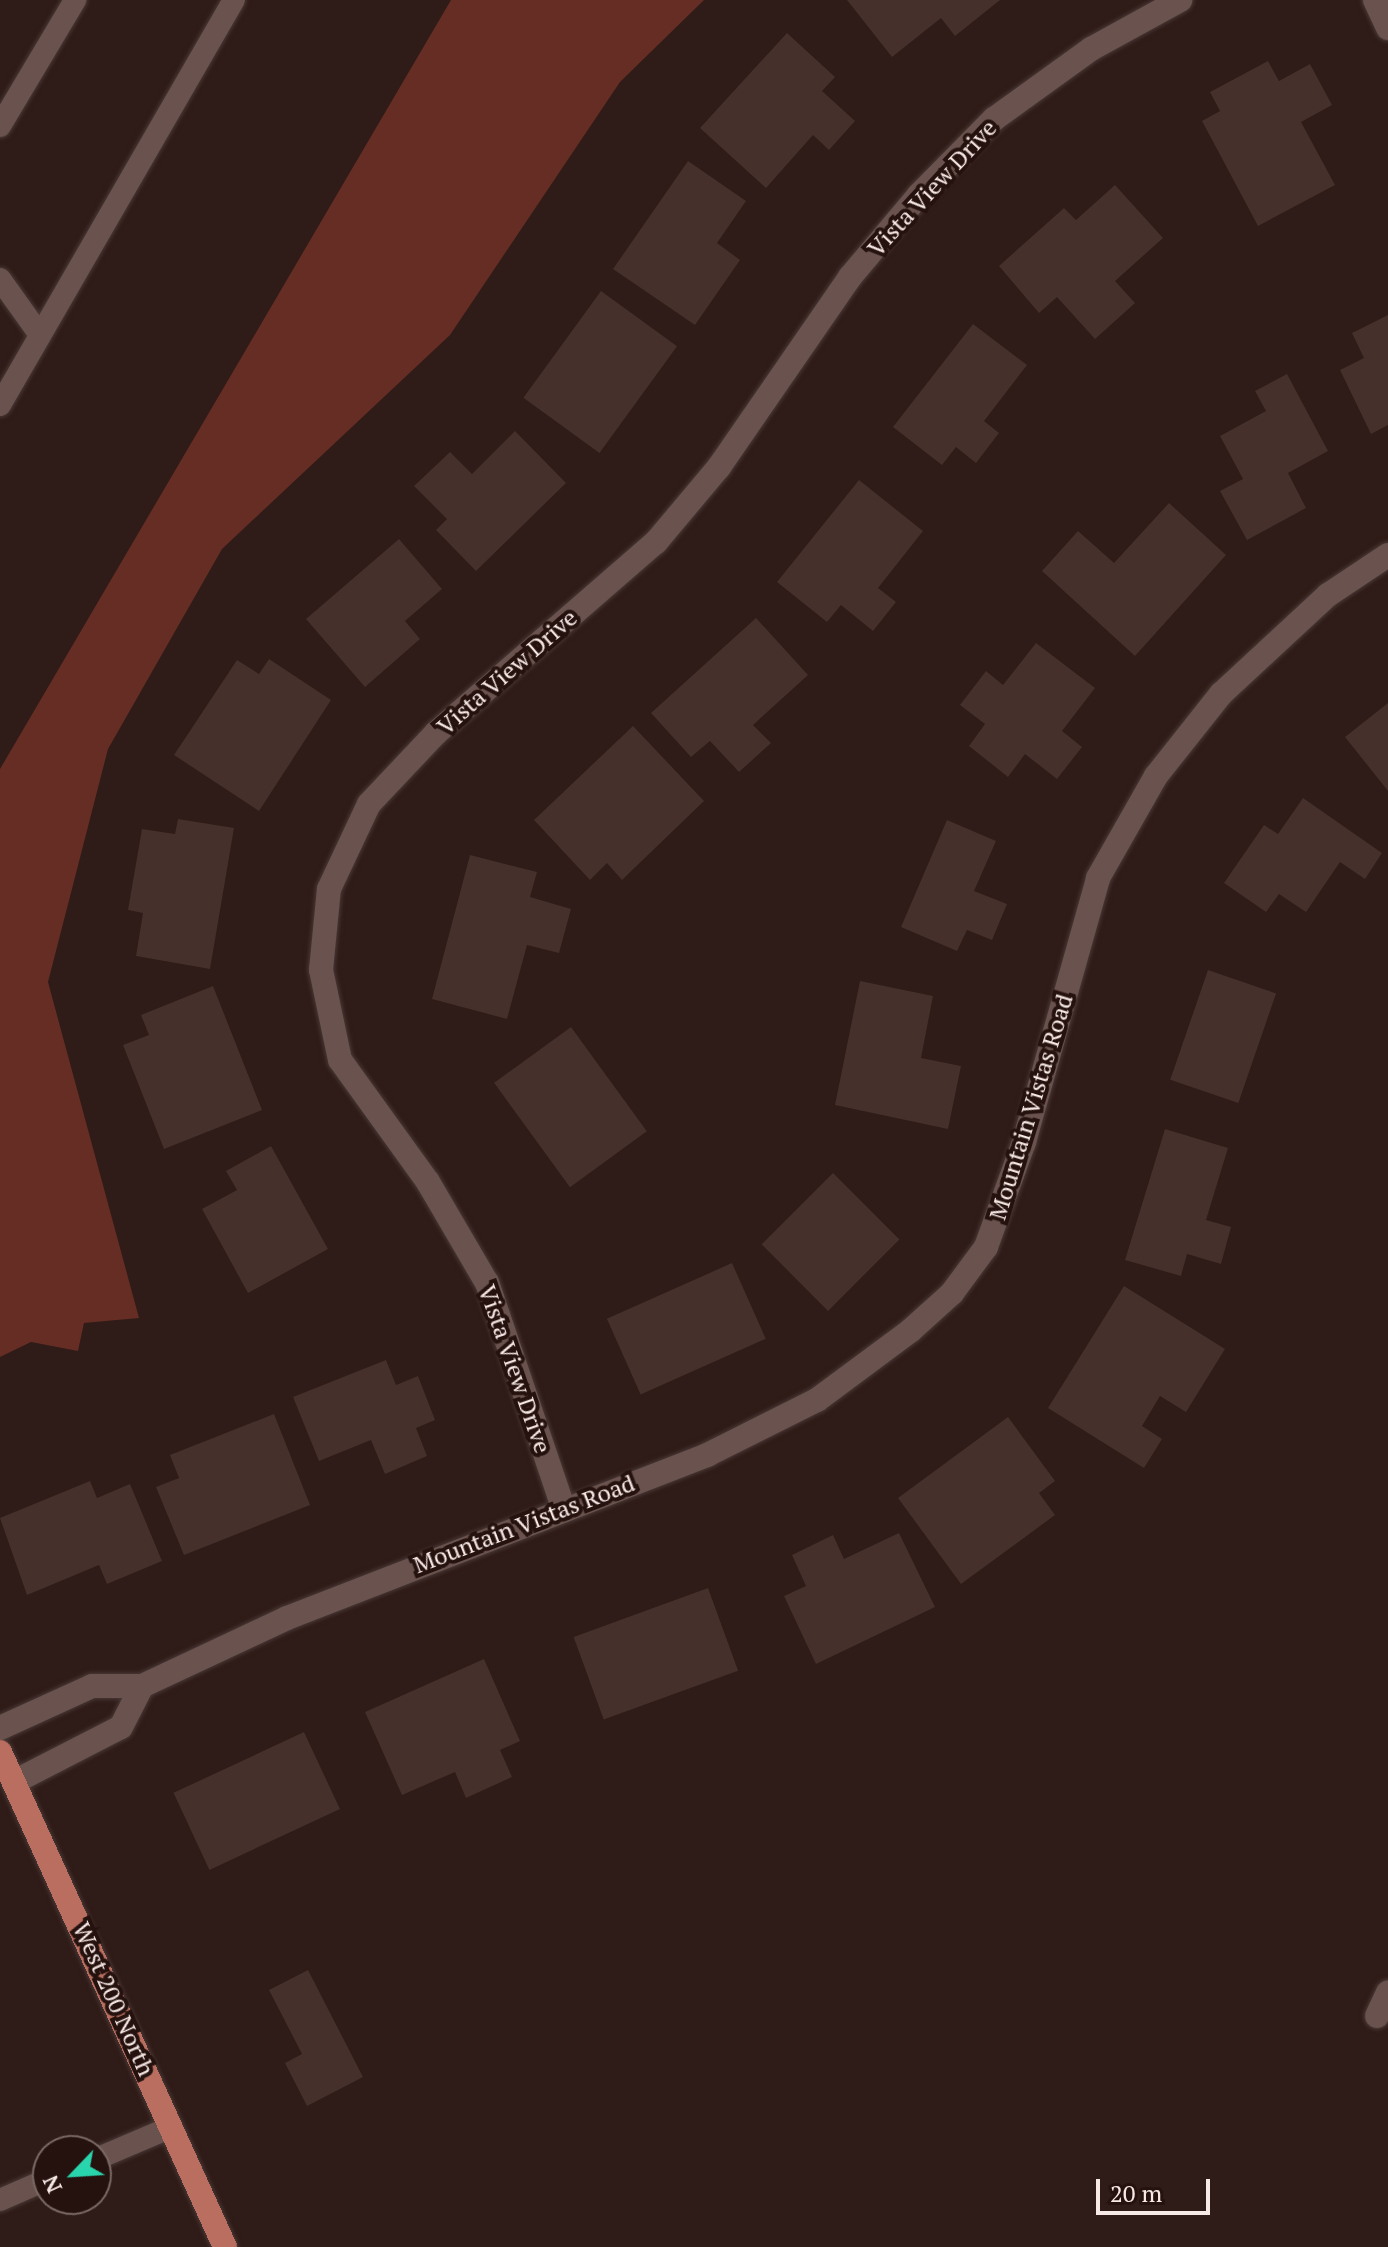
<!DOCTYPE html>
<html>
<head>
<meta charset="utf-8">
<style>
  body { margin:0 }
  #map { position:relative; width:1388px; height:2247px; overflow:hidden; background:#2f1b17; font-family:"PT Serif",serif }
  div>[style] { position:absolute }
  .green>* { inset:0; background:#652d23 }
  .building>* { inset:0; background:#45302b; transform-origin:0 0 }
  .roads { filter:drop-shadow(0 0 2px #483836) drop-shadow(0 0 2px #483836) }
  .lane>* { height:22px; margin:-11px; padding:0 11px; transform-origin:11px; border-radius:11px; background:#6a534e }
  .street>* { height:24px; margin:-12px; padding:0 12px; transform-origin:12px; border-radius:12px; background:#6a534e }
  .primary>* { height:24px; margin:-12px; padding:0 12px; transform-origin:12px; border-radius:12px; background:#b96e5f }
  span { translate:-50% -50%; white-space:nowrap; text-align:center; line-height:1.15; -webkit-text-stroke:8px #25120e; paint-order:stroke }
  .street-label { font-size:24px; color:#f7e9e6 }
  .north { position:absolute; left:32px; top:2135px; width:80px; height:80px; box-sizing:border-box; background:#25120e; border:2px solid #796864; border-radius:50%; rotate:245deg; font-size:22px; font-weight:700; line-height:32px; text-align:center; color:#f7e9e6 }
  .north::after { content:''; display:block; margin:auto; width:28px; height:36px; background:#29d5ad; clip-path:polygon(50% 0,100% 100%,50% 72%,0 100%) }
  .scale { position:absolute; left:1096px; top:2179px; width:114px; height:36px; box-sizing:border-box; border:4px solid #f7e9e6; border-top:0; padding-left:10px; font-size:24px; line-height:28px; white-space:nowrap; color:#f7e9e6; -webkit-text-stroke:6px #25120e; paint-order:stroke }
</style>
</head>
<body>
<div id="map">
  <div class="green">
    <div style="clip-path:polygon(451px 0,704px 0,620px 82px,450px 335px,222px 549px,108px 749px,48px 982px,139px 1318px,84px 1323px,78px 1351px,31px 1342px,0 1357px,0 769px)"></div>
  </div>
  <div class="building">
    <div style="clip-path:polygon(847px 0,1000px 0,955px 36px,941px 18px,892px 57px)"></div>
    <div style="clip-path:polygon(787px 33px,835px 77px,822px 91px,855px 121px,829px 150px,813px 135px,766px 188px,700px 128px)"></div>
    <div style="clip-path:polygon(1268px 61px,1279px 81px,1310px 64px,1332px 105px,1301px 122px,1335px 185px,1258px 226px,1202px 121px,1220px 111px,1210px 92px)"></div>
    <div style="clip-path:polygon(688px 161px,746px 201px,717px 243px,740px 260px,695px 325px,613px 269px)"></div>
    <div style="clip-path:polygon(1115px 185px,1163px 238px,1115px 281px,1135px 303px,1095px 339px,1057px 297px,1039px 313px,999px 266px,1064px 208px,1076px 220px)"></div>
    <div style="left:601px;top:291px;width:94px;height:132px;rotate:36deg"></div>
    <div style="clip-path:polygon(1388px 315px,1388px 425px,1371px 434px,1340px 370px,1364px 358px,1352px 333px)"></div>
    <div style="clip-path:polygon(973px 324px,1027px 365px,984px 421px,999px 433px,976px 463px,956px 447px,942px 465px,893px 427px)"></div>
    <div style="clip-path:polygon(1287px 374px,1328px 451px,1288px 473px,1306px 508px,1247px 540px,1220px 491px,1243px 479px,1220px 436px,1266px 411px,1255px 391px)"></div>
    <div style="clip-path:polygon(515px 431px,566px 483px,476px 571px,436px 530px,447px 519px,414px 486px,450px 452px,472px 474px)"></div>
    <div style="clip-path:polygon(859px 480px,923px 531px,878px 588px,896px 602px,873px 631px,841px 605px,827px 622px,777px 582px)"></div>
    <div style="clip-path:polygon(1169px 503px,1226px 555px,1135px 656px,1042px 571px,1078px 531px,1114px 563px)"></div>
    <div style="clip-path:polygon(399px 539px,442px 589px,405px 621px,420px 639px,365px 687px,306px 619px)"></div>
    <div style="clip-path:polygon(756px 618px,808px 675px,753px 725px,771px 743px,739px 772px,710px 741px,691px 757px,651px 713px)"></div>
    <div style="clip-path:polygon(1036px 643px,1095px 688px,1062px 731px,1082px 747px,1057px 779px,1025px 754px,1008px 777px,969px 746px,985px 724px,960px 705px,986px 671px,1003px 685px)"></div>
    <div style="clip-path:polygon(269px 659px,331px 700px,259px 811px,174px 755px,237px 660px,259px 674px)"></div>
    <div style="clip-path:polygon(1388px 703px,1388px 791px,1345px 737px)"></div>
    <div style="clip-path:polygon(633px 726px,704px 801px,622px 880px,607px 863px,590px 880px,534px 820px)"></div>
    <div style="clip-path:polygon(1303px 798px,1382px 853px,1365px 879px,1340px 862px,1306px 912px,1279px 894px,1266px 912px,1224px 883px,1264px 825px,1278px 834px)"></div>
    <div style="clip-path:polygon(178px 819px,234px 828px,210px 969px,136px 956px,143px 913px,128px 910px,142px 829px,175px 834px)"></div>
    <div style="clip-path:polygon(947px 820px,996px 841px,974px 891px,1007px 904px,992px 940px,967px 930px,957px 951px,901px 927px)"></div>
    <div style="clip-path:polygon(470px 855px,537px 872px,530px 897px,571px 909px,559px 953px,527px 945px,507px 1019px,432px 999px)"></div>
    <div style="left:1208px;top:970px;width:72px;height:116px;rotate:19deg"></div>
    <div style="clip-path:polygon(860px 981px,933px 996px,921px 1058px,961px 1066px,948px 1129px,835px 1105px)"></div>
    <div style="clip-path:polygon(213px 986px,262px 1110px,164px 1149px,123px 1045px,149px 1035px,141px 1015px)"></div>
    <div style="left:571px;top:1027px;width:129px;height:95px;rotate:54deg"></div>
    <div style="clip-path:polygon(1165px 1129px,1228px 1148px,1206px 1220px,1231px 1227px,1221px 1264px,1187px 1254px,1181px 1276px,1125px 1260px)"></div>
    <div style="clip-path:polygon(271px 1146px,328px 1249px,248px 1293px,202px 1209px,237px 1190px,226px 1171px)"></div>
    <div style="left:833px;top:1173px;width:94px;height:101px;rotate:45deg"></div>
    <div style="left:732px;top:1263px;width:83px;height:137px;rotate:66deg"></div>
    <div style="clip-path:polygon(1124px 1286px,1225px 1349px,1186px 1412px,1160px 1396px,1142px 1426px,1162px 1439px,1144px 1468px,1048px 1408px)"></div>
    <div style="clip-path:polygon(386px 1360px,396px 1385px,418px 1376px,435px 1420px,416px 1428px,427px 1456px,385px 1474px,371px 1440px,319px 1461px,293px 1397px)"></div>
    <div style="clip-path:polygon(274px 1414px,310px 1505px,184px 1555px,156px 1487px,179px 1478px,170px 1455px)"></div>
    <div style="clip-path:polygon(1008px 1417px,1055px 1481px,1039px 1493px,1055px 1515px,961px 1584px,898px 1498px)"></div>
    <div style="clip-path:polygon(90px 1481px,97px 1498px,130px 1484px,162px 1561px,107px 1584px,99px 1565px,27px 1595px,0 1518px)"></div>
    <div style="clip-path:polygon(899px 1533px,935px 1607px,816px 1664px,784px 1596px,806px 1586px,792px 1555px,833px 1535px,844px 1559px)"></div>
    <div style="left:708px;top:1588px;width:88px;height:143px;rotate:70deg"></div>
    <div style="clip-path:polygon(484px 1659px,520px 1741px,500px 1750px,512px 1777px,466px 1798px,455px 1772px,402px 1795px,365px 1712px)"></div>
    <div style="left:304px;top:1732px;width:85px;height:144px;rotate:65deg"></div>
    <div style="clip-path:polygon(308px 1970px,363px 2077px,307px 2106px,285px 2063px,302px 2054px,269px 1990px)"></div>
  </div>
  <div class="roads">
    <div class="lane">
      <div style="left:0;top:126px;width:147px;rotate:-59.2deg"></div>
      <div style="left:0;top:279px;width:69px;rotate:54.5deg"></div>
      <div style="left:0;top:405px;width:468px;rotate:-60deg"></div>
      <div style="left:96px;top:2159px;width:82px;rotate:-23.1deg"></div>
      <div style="left:0;top:2200px;width:52px;rotate:-23.6deg"></div>
    </div>
    <div class="street">
      <div style="left:1375px;top:0;width:31px;rotate:65deg"></div>
      <div style="left:563px;top:1507px;width:237px;rotate:-108.7deg"></div>
      <div style="left:487px;top:1283px;width:117px;rotate:-120.3deg"></div>
      <div style="left:428px;top:1182px;width:150px;rotate:-125.8deg"></div>
      <div style="left:340px;top:1060px;width:92px;rotate:-101.9deg"></div>
      <div style="left:321px;top:970px;width:81px;rotate:-84.4deg"></div>
      <div style="left:329px;top:889px;width:94px;rotate:-64.8deg"></div>
      <div style="left:369px;top:804px;width:98px;rotate:-46.7deg"></div>
      <div style="left:436px;top:733px;width:291px;rotate:-41deg"></div>
      <div style="left:656px;top:542px;width:98px;rotate:-50deg"></div>
      <div style="left:719px;top:467px;width:231px;rotate:-55.4deg"></div>
      <div style="left:850px;top:277px;width:107px;rotate:-49.9deg"></div>
      <div style="left:919px;top:195px;width:107px;rotate:-45.4deg"></div>
      <div style="left:994px;top:119px;width:120px;rotate:-35.8deg"></div>
      <div style="left:1091px;top:49px;width:102px;rotate:-28.8deg"></div>
      <div style="left:0;top:1728px;width:101px;rotate:-24.5deg"></div>
      <div style="left:92px;top:1686px;width:50px"></div>
      <div style="left:142px;top:1686px;width:160px;rotate:-25.1deg"></div>
      <div style="left:287px;top:1618px;width:451px;rotate:-21.2deg"></div>
      <div style="left:707px;top:1455px;width:123px;rotate:-26.6deg"></div>
      <div style="left:817px;top:1400px;width:116px;rotate:-36.6deg"></div>
      <div style="left:910px;top:1331px;width:57px;rotate:-42.1deg"></div>
      <div style="left:952px;top:1293px;width:57px;rotate:-53.5deg"></div>
      <div style="left:986px;top:1247px;width:112px;rotate:-70.1deg"></div>
      <div style="left:1024px;top:1142px;width:274px;rotate:-74.3deg"></div>
      <div style="left:1098px;top:878px;width:117px;rotate:-60.4deg"></div>
      <div style="left:1156px;top:776px;width:105px;rotate:-51.6deg"></div>
      <div style="left:1221px;top:694px;width:146px;rotate:-42.8deg"></div>
      <div style="left:1328px;top:595px;width:72px;rotate:-33.7deg"></div>
      <div style="left:14px;top:1782px;width:120px;rotate:-27.2deg"></div>
      <div style="left:121px;top:1727px;width:46px;rotate:-62.9deg"></div>
      <div style="left:1377px;top:2016px;width:26px;rotate:-65deg"></div>
    </div>
    <div class="primary">
      <div style="left:0;top:1752px;width:544px;rotate:65.56deg"></div>
    </div>
  </div>
  <div class="street-label">
    <span style="left:932px;top:188px;rotate:-47deg">Vista View Drive</span>
    <span style="left:507px;top:672px;rotate:-41deg">Vista View Drive</span>
    <span style="left:1031px;top:1107px;rotate:-73deg">Mountain Vistas Road</span>
    <span style="left:515px;top:1369px;rotate:71deg">Vista View Drive</span>
    <span style="left:524px;top:1524px;rotate:-21deg">Mountain Vistas Road</span>
    <span style="left:114px;top:1999px;rotate:66deg">West 200 North</span>
  </div>
  <div class="north">N</div>
  <div class="scale">20 m</div>
</div>
</body>
</html>
